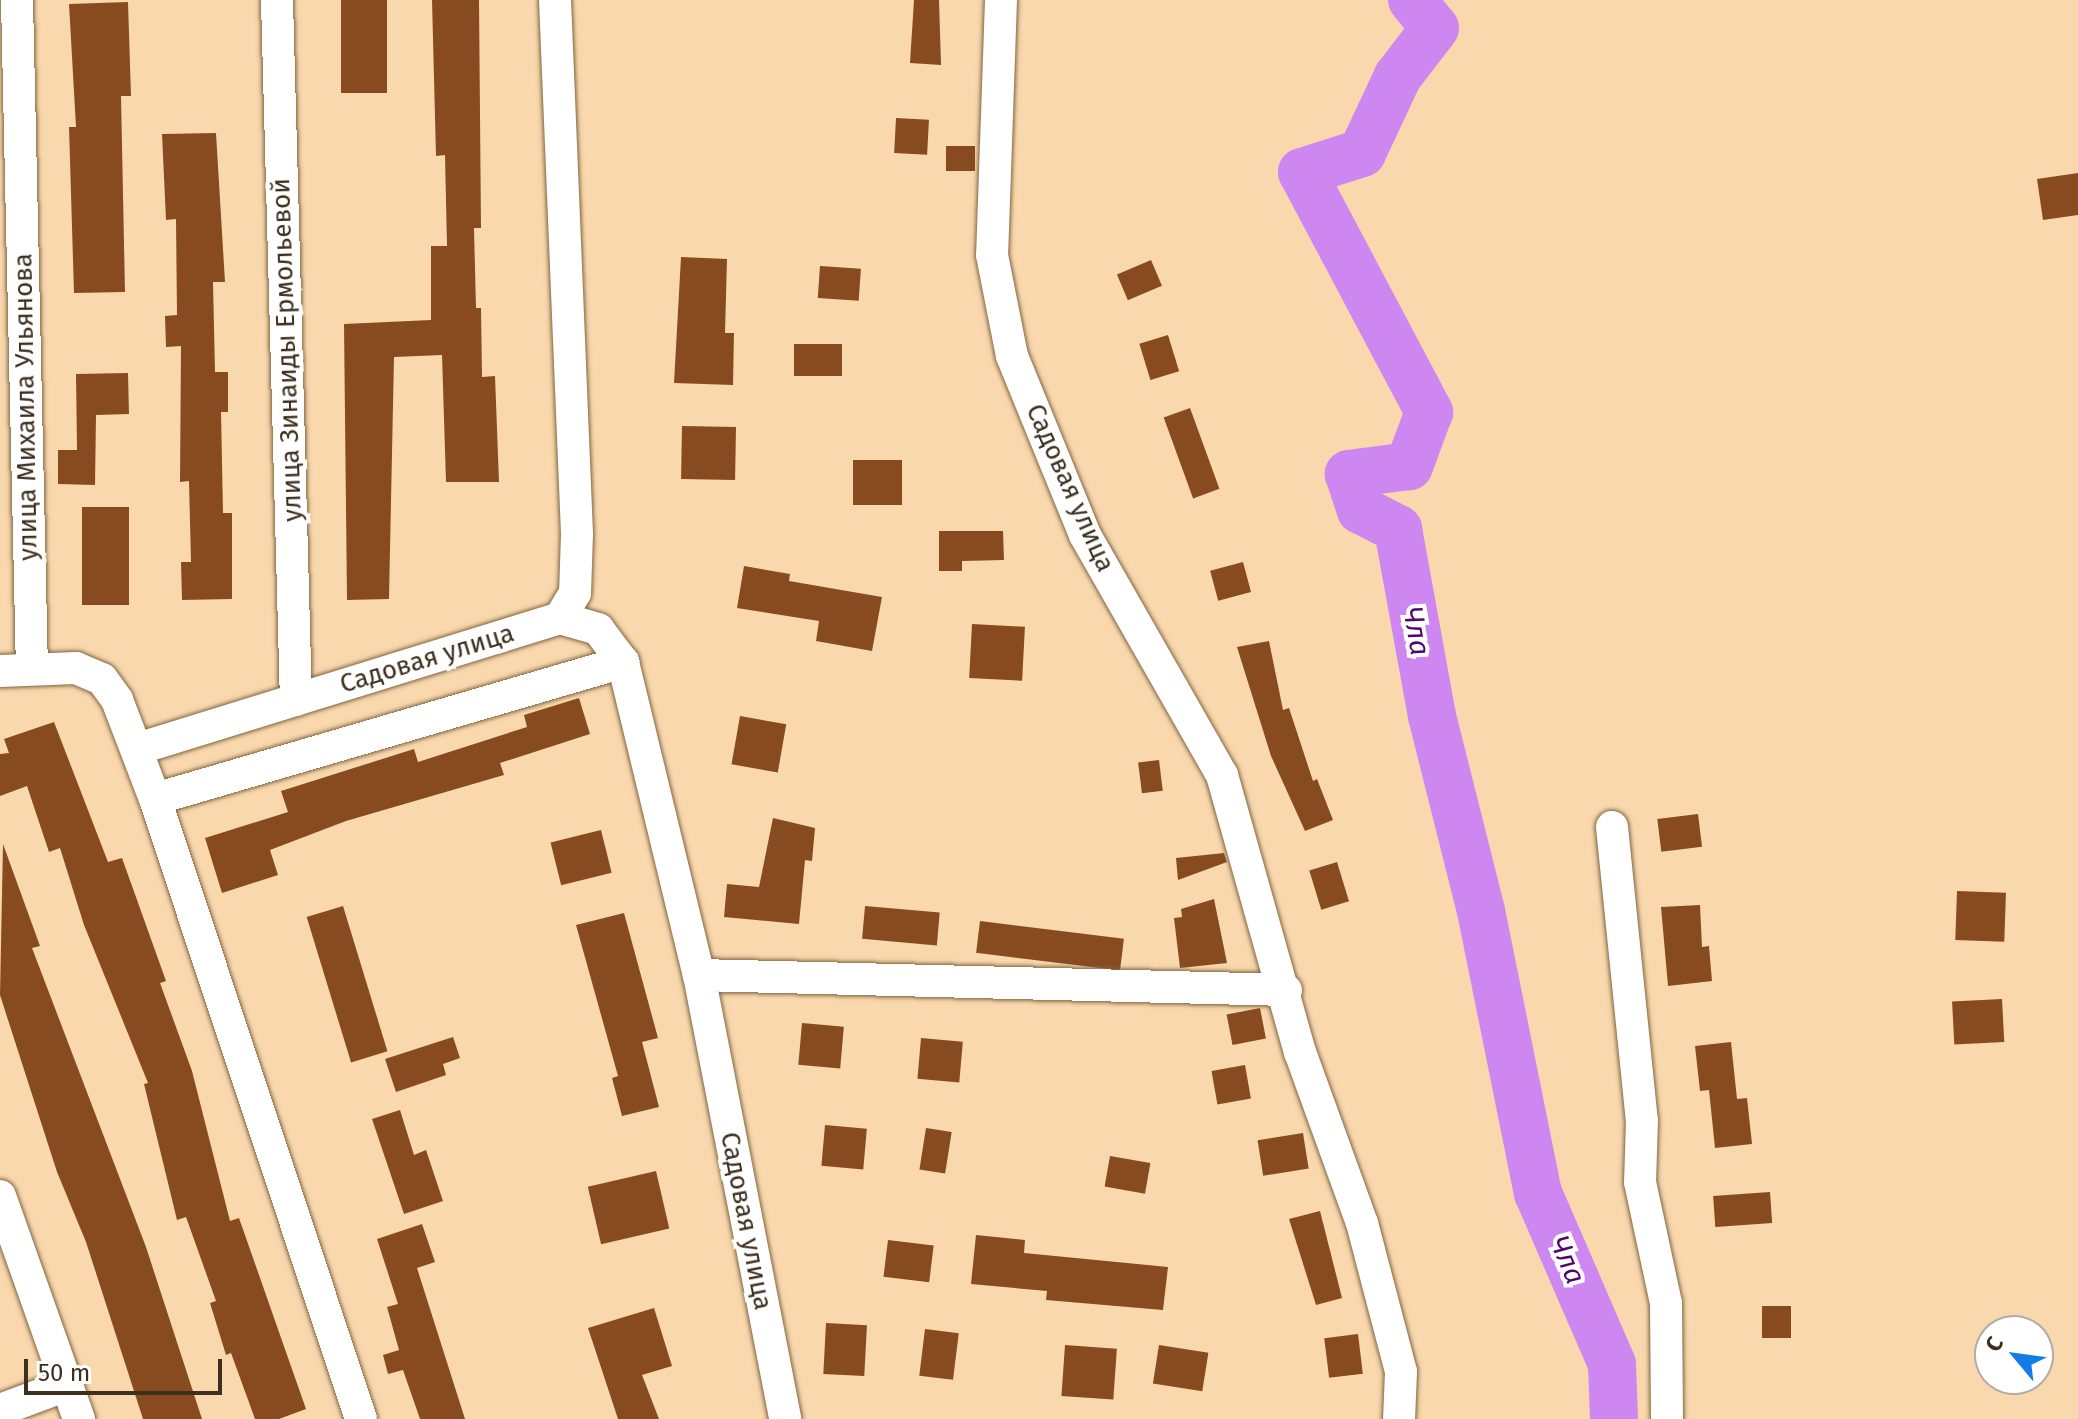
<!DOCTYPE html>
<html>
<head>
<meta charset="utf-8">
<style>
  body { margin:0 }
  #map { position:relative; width:2078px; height:1419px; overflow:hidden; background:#f9d8ae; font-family:"Fira Sans",sans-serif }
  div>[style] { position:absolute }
  .river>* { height:48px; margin:-24px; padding:0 24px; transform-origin:24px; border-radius:24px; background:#ce87f1 }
  .building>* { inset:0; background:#874b1f; transform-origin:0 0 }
  .roads { filter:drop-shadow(0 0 2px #82653e) drop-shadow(0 0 2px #82653e) }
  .minor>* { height:32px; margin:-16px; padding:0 16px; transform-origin:16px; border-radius:16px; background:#fff }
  span { translate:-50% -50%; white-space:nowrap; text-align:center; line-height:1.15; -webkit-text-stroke:8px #fff; paint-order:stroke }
  .street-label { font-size:26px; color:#3c2f1e }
  .water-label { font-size:28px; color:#50066b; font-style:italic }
  .north { position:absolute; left:1974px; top:1315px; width:80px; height:80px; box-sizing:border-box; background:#fff; border:2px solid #b1aca5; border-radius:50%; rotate:299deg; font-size:22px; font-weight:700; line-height:32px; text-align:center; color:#3c2f1e }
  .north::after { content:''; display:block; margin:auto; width:28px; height:36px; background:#127ee5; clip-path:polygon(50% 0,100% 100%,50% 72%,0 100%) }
  .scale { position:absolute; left:24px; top:1359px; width:198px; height:36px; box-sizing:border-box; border:4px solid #3c2f1e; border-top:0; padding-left:10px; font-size:24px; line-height:28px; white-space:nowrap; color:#3c2f1e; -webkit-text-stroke:6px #fff; paint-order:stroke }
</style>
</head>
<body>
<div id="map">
  <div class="river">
    <div style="left:1412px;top:0;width:36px;rotate:51deg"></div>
    <div style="left:1435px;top:28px;width:61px;rotate:127.6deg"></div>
    <div style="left:1398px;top:76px;width:85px;rotate:115.1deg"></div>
    <div style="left:1362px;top:153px;width:63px;rotate:162.4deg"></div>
    <div style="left:1302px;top:172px;width:272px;rotate:62.1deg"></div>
    <div style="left:1429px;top:412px;width:58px;rotate:110.3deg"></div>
    <div style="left:1409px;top:466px;width:61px;rotate:172.4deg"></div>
    <div style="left:1349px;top:474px;width:38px;rotate:72deg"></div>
    <div style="left:1361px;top:510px;width:42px;rotate:27.2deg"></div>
    <div style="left:1398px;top:529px;width:190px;rotate:79.7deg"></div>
    <div style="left:1432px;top:716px;width:201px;rotate:75.9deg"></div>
    <div style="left:1481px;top:911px;width:288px;rotate:78.6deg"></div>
    <div style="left:1538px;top:1193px;width:186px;rotate:66.6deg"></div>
    <div style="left:1612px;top:1364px;width:55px;rotate:87.9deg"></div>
  </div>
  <div class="building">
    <div style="left:341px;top:0;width:46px;height:93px"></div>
    <div style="clip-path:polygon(432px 0,479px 0,481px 228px,474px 228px,476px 308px,481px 308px,482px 377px,495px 376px,499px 482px,446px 482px,442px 355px,394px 357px,389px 599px,347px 600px,344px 324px,431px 320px,431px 246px,447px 246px,445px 155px,436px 156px)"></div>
    <div style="clip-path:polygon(914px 0,939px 0,941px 65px,910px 63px)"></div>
    <div style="clip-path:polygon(128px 2px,131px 96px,121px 96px,125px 292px,74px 293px,69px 127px,76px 127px,69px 4px)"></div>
    <div style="left:896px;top:118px;width:33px;height:35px;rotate:3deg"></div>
    <div style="clip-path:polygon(216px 133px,225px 282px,213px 282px,215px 372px,228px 372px,228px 412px,221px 412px,223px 513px,232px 513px,232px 599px,182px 600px,181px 562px,191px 562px,189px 481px,180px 482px,181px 346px,166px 347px,165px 316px,177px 315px,176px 219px,166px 220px,162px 134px)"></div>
    <div style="left:946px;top:146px;width:29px;height:25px"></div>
    <div style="clip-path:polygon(2078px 173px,2078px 215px,2043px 220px,2037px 179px)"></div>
    <div style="clip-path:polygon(681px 257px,727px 259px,725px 333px,734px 333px,733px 385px,674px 383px)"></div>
    <div style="left:1151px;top:260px;width:28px;height:37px;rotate:67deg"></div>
    <div style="left:820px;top:266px;width:41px;height:32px;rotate:4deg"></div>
    <div style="left:1168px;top:335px;width:38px;height:30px;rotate:73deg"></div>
    <div style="left:842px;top:344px;width:32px;height:48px;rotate:90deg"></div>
    <div style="clip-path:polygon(128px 373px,129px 414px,96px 415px,95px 485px,58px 484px,58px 450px,77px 450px,76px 374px)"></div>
    <div style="left:1190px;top:408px;width:86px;height:28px;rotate:70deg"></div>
    <div style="left:682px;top:426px;width:54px;height:53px;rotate:1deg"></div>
    <div style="left:902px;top:460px;width:45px;height:49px;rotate:90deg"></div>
    <div style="left:129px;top:507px;width:98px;height:47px;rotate:90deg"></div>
    <div style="clip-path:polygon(939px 531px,1003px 531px,1004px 560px,962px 561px,962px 571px,939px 571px)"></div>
    <div style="left:1243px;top:562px;width:31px;height:34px;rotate:75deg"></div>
    <div style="clip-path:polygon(744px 566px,790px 574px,789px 581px,882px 597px,872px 651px,816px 641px,819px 621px,737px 608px)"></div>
    <div style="left:972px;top:624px;width:53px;height:54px;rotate:3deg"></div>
    <div style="clip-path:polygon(1269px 641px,1283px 710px,1289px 708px,1313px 781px,1317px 779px,1333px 820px,1305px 831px,1271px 756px,1237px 647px)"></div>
    <div style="clip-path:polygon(579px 698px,590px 734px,500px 763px,504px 775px,346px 821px,270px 850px,278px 875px,222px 893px,205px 838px,288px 812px,281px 791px,414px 749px,418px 762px,527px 727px,524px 715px)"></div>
    <div style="left:740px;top:716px;width:47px;height:49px;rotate:10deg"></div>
    <div style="clip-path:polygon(54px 722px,108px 862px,122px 858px,166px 981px,160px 983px,192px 1071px,230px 1221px,239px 1218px,306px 1409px,279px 1419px,255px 1419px,231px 1353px,226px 1355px,210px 1303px,216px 1301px,186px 1217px,177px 1220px,144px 1084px,148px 1083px,84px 925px,60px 848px,49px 852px,27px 786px,0 796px,0 754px,9px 753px,4px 739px)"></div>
    <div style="left:1159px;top:760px;width:31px;height:21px;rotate:83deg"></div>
    <div style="left:1698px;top:814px;width:33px;height:41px;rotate:83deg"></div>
    <div style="clip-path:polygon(773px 818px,815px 828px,812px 861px,805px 860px,799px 924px,724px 917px,727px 884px,759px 887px)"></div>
    <div style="left:601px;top:830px;width:44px;height:52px;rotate:76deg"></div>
    <div style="clip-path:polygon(3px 844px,40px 946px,32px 948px,146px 1247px,202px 1419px,143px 1419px,86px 1242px,57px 1172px,0 995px)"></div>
    <div style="clip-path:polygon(1224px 853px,1227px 862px,1178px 880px,1176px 858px)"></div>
    <div style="left:1337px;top:862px;width:41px;height:29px;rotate:73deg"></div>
    <div style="left:1957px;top:891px;width:49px;height:49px;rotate:2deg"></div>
    <div style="clip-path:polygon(1214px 899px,1227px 963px,1180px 968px,1174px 918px,1182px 917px,1181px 909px)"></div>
    <div style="clip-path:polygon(1700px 905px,1702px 947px,1709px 946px,1712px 981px,1668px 986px,1661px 907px)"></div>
    <div style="left:343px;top:906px;width:152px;height:38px;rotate:73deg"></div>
    <div style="left:865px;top:906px;width:75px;height:33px;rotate:5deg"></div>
    <div style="clip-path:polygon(624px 913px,658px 1038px,642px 1042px,659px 1107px,622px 1116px,612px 1078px,618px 1076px,576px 925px)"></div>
    <div style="left:980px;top:921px;width:145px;height:32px;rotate:7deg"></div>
    <div style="left:2002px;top:999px;width:43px;height:50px;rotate:87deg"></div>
    <div style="left:1260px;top:1008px;width:31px;height:34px;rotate:79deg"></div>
    <div style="left:802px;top:1023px;width:42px;height:42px;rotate:5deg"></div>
    <div style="clip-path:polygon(453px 1037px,460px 1058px,443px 1064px,446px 1075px,396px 1092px,385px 1059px)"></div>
    <div style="left:921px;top:1038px;width:42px;height:41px;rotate:5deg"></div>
    <div style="clip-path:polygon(1731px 1042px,1737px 1099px,1747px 1098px,1752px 1144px,1715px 1148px,1709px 1090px,1700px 1091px,1695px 1046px)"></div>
    <div style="left:1245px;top:1065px;width:34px;height:34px;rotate:80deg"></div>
    <div style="clip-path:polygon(400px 1110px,414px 1155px,426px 1150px,443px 1201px,404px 1214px,372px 1119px)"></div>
    <div style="left:825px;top:1125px;width:42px;height:41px;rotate:5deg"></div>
    <div style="left:926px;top:1128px;width:26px;height:42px;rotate:9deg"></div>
    <div style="left:1303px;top:1133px;width:36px;height:46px;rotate:81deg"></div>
    <div style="left:1110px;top:1156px;width:41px;height:31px;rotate:10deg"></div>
    <div style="left:656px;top:1171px;width:59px;height:70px;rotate:77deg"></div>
    <div style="left:1770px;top:1192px;width:31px;height:57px;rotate:86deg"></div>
    <div style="clip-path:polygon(1320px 1211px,1342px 1298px,1316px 1305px,1289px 1219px)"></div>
    <div style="clip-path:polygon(422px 1224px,435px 1262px,417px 1268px,465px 1419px,420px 1419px,403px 1370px,388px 1374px,383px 1355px,399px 1350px,387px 1307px,398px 1304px,377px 1239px)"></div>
    <div style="clip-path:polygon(976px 1235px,1025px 1240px,1024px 1253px,1168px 1267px,1163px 1310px,1046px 1300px,1047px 1291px,971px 1284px)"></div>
    <div style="left:888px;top:1240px;width:46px;height:37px;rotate:7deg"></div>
    <div style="left:1791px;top:1306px;width:32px;height:29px;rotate:90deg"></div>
    <div style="clip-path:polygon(654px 1308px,672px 1366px,642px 1375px,659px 1419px,618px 1419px,588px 1328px)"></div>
    <div style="left:826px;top:1323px;width:41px;height:51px;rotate:3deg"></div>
    <div style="left:925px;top:1329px;width:34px;height:47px;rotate:7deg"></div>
    <div style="left:1358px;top:1334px;width:40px;height:34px;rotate:83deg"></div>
    <div style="left:1065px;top:1345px;width:52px;height:51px;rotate:4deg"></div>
    <div style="left:1159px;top:1345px;width:50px;height:39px;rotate:9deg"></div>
  </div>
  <div class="roads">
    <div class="minor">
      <div style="left:17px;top:0;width:669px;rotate:88.72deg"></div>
      <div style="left:277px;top:0;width:700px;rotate:88.45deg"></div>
      <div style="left:555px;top:0;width:534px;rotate:87.64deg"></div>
      <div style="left:577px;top:534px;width:59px;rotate:91.9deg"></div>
      <div style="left:575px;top:593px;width:29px;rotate:121deg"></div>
      <div style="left:1001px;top:0;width:255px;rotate:92deg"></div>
      <div style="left:992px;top:255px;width:103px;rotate:78.8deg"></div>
      <div style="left:1012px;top:356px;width:193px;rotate:67.8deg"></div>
      <div style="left:1085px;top:535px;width:276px;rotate:60.3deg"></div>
      <div style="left:1222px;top:775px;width:288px;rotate:74.3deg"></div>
      <div style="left:1300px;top:1052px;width:182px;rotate:70.1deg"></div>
      <div style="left:1362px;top:1223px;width:154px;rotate:75.3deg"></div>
      <div style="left:1401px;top:1372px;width:47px;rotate:92.4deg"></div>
      <div style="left:0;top:671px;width:76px;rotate:-2.3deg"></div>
      <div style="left:76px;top:668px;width:28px;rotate:23deg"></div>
      <div style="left:102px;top:679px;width:26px;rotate:54deg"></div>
      <div style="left:117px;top:700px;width:106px;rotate:69deg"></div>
      <div style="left:155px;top:799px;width:653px;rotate:71.62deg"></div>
      <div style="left:137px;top:749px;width:443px;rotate:-17.2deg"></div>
      <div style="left:560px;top:618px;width:40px;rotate:16deg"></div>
      <div style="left:598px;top:629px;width:41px;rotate:52.9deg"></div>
      <div style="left:623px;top:662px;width:322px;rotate:76.4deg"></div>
      <div style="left:699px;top:975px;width:452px;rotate:79deg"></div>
      <div style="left:155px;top:799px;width:488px;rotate:-16.3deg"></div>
      <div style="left:1612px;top:827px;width:295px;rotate:84.2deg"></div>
      <div style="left:1642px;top:1120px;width:62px;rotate:91.8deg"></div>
      <div style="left:1640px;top:1182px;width:124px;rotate:77.9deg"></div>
      <div style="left:1666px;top:1303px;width:116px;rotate:89.5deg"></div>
      <div style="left:699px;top:975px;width:587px;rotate:1.46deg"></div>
      <div style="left:0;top:1196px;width:237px;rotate:70.5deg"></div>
      <div style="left:0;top:1410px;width:72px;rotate:-20.5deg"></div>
    </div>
  </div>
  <div class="street-label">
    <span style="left:287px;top:350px;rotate:-92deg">улица Зинаиды Ермольевой</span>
    <span style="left:26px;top:407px;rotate:-91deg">улица Михаила Ульянова</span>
    <span style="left:1070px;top:488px;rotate:66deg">Садовая улица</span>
    <span style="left:427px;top:659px;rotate:-17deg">Садовая улица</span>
    <span style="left:746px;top:1221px;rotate:79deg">Садовая улица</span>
  </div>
  <div class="water-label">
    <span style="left:1416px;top:631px;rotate:80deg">Чла</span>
    <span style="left:1567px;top:1260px;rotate:67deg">Чла</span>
  </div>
  <div class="north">С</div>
  <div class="scale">50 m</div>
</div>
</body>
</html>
